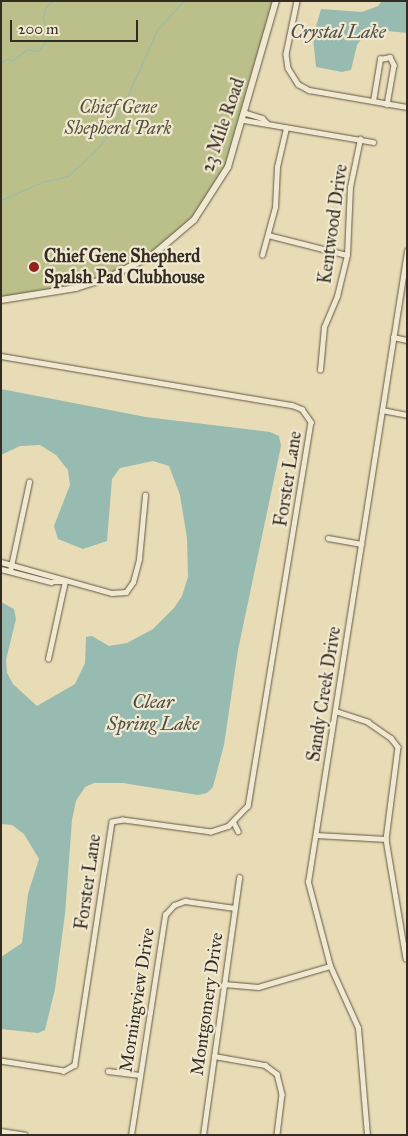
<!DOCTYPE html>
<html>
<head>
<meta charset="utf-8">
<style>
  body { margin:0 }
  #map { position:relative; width:408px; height:1136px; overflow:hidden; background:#e8dcb6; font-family:"IM FELL Great Primer",serif }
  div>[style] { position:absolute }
  .green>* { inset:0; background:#bbbf8a }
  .water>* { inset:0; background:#97bbb0 }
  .stream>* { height:1px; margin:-0.5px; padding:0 0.5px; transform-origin:0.5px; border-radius:0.5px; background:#97bbb0 }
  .roads { filter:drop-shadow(0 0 1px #615747) drop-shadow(0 0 1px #615747) }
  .minor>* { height:4.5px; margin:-2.25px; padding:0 2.25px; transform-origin:2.25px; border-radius:2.25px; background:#f0e8d0 }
  .secondary>* { height:6px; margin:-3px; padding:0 3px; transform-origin:3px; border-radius:3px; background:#f0e8d0 }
  .dots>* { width:14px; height:14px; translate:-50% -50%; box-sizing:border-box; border:2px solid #f0e8d0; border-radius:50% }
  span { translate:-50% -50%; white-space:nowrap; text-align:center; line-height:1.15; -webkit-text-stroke:4.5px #f0e8d0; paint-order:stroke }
  .park-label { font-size:18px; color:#56503c; font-style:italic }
  .street-label { font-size:18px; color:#342b22 }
  .poi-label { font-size:18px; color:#342b22; font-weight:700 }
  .left { translate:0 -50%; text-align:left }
  .water-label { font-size:19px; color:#4d4f46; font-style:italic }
  .frame { position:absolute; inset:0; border:2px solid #342b22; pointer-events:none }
  .scale { position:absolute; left:10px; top:20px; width:128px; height:22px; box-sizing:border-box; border:2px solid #342b22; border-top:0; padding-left:6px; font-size:15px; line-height:18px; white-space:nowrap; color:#342b22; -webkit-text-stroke:4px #f0e8d0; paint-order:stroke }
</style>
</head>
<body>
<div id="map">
  <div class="green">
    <div style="clip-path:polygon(1px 1px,273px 1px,239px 133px,223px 170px,193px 216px,153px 252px,124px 269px,76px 286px,1px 298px)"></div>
  </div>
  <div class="water">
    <div style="clip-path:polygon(382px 1px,407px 1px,407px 33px,369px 29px,357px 45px,351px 70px,342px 72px,316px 67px,313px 37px,321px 9px,362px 12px,378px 6px)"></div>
    <div style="clip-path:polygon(1px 389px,146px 417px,270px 432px,279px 436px,281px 446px,238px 650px,224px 745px,213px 787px,207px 793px,198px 795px,123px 783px,94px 783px,85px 787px,76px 801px,72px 820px,65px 914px,55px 989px,45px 1030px,38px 1033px,1px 1029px,1px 957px,22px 943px,28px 894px,39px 859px,24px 834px,12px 825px,1px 824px,1px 602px,14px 609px,16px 619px,6px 660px,7px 673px,13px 684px,37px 706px,75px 684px,85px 663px,86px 637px,92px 636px,109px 646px,127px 643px,153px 629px,174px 608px,182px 596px,188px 577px,187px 538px,180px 495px,169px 466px,153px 461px,120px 468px,112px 479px,107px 541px,83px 549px,58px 539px,54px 526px,70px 485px,68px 470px,56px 455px,40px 445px,20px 446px,1px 455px)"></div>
  </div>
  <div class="stream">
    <div style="left:1px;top:63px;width:6px;rotate:-39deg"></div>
    <div style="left:6px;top:59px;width:7px;rotate:8deg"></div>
    <div style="left:13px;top:60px;width:18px;rotate:-38deg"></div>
    <div style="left:27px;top:49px;width:11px;rotate:10deg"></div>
    <div style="left:38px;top:51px;width:21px;rotate:-51deg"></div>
    <div style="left:51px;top:35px;width:18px;rotate:-117deg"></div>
    <div style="left:43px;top:19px;width:11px;rotate:-80deg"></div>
    <div style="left:45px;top:8px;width:10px;rotate:-45deg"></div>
    <div style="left:1px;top:200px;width:45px;rotate:-23.7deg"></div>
    <div style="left:42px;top:182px;width:27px;rotate:-13deg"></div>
    <div style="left:68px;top:176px;width:33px;rotate:-43deg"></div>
    <div style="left:92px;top:154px;width:21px;rotate:-49deg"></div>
    <div style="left:106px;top:138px;width:34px;rotate:-62deg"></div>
    <div style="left:122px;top:108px;width:85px;rotate:-65.8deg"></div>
    <div style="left:157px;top:30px;width:39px;rotate:-48deg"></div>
  </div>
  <div class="roads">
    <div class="minor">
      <div style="left:297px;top:1px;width:54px;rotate:101.7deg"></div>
      <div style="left:286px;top:54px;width:14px;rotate:82deg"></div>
      <div style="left:288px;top:68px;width:19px;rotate:58deg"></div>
      <div style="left:298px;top:84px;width:13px;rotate:29deg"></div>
      <div style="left:309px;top:90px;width:99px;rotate:9.8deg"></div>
      <div style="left:373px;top:101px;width:43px;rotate:-80.5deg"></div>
      <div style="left:380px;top:59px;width:10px;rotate:-11deg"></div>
      <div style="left:390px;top:57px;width:9px;rotate:63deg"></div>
      <div style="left:394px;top:65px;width:40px;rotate:100deg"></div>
      <div style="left:246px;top:113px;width:17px;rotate:17deg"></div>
      <div style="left:262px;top:118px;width:7px;rotate:45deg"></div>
      <div style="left:244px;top:120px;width:131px;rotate:9.7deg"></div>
      <div style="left:268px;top:235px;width:81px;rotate:14.2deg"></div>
      <div style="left:262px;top:255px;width:50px;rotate:-74.8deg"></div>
      <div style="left:275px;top:207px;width:40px;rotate:-87.1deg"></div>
      <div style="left:277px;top:167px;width:40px;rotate:-77deg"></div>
      <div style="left:393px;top:337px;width:14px;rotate:12deg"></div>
      <div style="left:1px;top:356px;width:295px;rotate:9.6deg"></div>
      <div style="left:292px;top:405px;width:11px;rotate:22deg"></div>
      <div style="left:302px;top:409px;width:16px;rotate:55deg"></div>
      <div style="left:311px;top:422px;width:389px;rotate:99.3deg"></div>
      <div style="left:248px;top:806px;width:28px;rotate:134deg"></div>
      <div style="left:229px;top:826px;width:19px;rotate:162deg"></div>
      <div style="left:211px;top:832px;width:89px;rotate:-172.2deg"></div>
      <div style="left:123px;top:820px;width:11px;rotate:170deg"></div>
      <div style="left:112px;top:822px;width:246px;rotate:98.7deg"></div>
      <div style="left:75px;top:1065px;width:13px;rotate:151deg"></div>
      <div style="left:64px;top:1071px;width:64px;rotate:-171deg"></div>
      <div style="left:320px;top:370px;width:43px;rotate:-84.7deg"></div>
      <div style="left:324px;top:327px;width:34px;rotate:-67deg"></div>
      <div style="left:337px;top:296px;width:42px;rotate:-76.3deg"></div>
      <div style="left:347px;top:255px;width:68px;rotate:-87.5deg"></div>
      <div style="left:350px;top:187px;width:49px;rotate:-78.2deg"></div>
      <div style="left:382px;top:410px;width:25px;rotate:11deg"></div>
      <div style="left:328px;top:538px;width:34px;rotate:10deg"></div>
      <div style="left:1px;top:562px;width:115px;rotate:15.6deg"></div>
      <div style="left:112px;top:593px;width:14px;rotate:-4deg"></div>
      <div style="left:126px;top:592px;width:12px;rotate:-55deg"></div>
      <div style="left:133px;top:582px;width:24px;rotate:-75deg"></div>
      <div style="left:139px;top:559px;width:64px;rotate:-84.6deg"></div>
      <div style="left:1px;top:569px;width:52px;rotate:14.6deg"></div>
      <div style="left:51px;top:582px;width:13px"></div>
      <div style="left:10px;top:571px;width:91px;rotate:-77.9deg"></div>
      <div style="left:48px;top:659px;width:80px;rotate:-77.7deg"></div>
      <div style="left:335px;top:711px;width:35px;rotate:18deg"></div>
      <div style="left:368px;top:722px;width:28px;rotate:35deg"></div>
      <div style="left:391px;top:738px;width:11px;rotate:52deg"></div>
      <div style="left:398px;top:747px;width:93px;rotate:97.4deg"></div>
      <div style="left:386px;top:839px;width:121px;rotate:80.5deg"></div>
      <div style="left:234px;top:823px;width:9px;rotate:63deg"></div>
      <div style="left:316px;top:835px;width:70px;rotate:3.3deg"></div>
      <div style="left:224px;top:984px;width:34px;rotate:5deg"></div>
      <div style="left:258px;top:987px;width:75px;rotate:-16.3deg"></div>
      <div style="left:214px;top:1056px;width:52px;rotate:10deg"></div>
      <div style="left:265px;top:1065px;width:15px;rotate:37deg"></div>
      <div style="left:277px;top:1074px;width:21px;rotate:76deg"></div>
      <div style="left:282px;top:1094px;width:41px;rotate:97deg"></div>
      <div style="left:108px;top:1071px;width:32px;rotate:7deg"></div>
      <div style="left:1px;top:1131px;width:24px;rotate:9deg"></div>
      <div style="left:131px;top:1135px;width:223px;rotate:-81.2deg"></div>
      <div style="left:165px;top:915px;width:13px;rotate:-48deg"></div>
      <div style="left:174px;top:905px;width:12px;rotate:-20deg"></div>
      <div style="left:185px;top:901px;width:50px;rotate:8deg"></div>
      <div style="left:203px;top:1135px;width:260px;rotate:-82deg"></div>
      <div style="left:367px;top:1135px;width:107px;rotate:-94.8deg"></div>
      <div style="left:358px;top:1028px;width:68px;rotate:-114.3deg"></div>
      <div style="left:330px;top:966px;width:87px;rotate:-104.7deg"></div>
      <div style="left:308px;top:882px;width:639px;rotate:-81.08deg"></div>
    </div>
    <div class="secondary">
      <div style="left:1px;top:300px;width:76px;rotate:-9.1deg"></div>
      <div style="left:76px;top:288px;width:36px;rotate:-18deg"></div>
      <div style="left:110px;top:277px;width:50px;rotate:-27.6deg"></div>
      <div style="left:154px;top:254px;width:52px;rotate:-40.4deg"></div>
      <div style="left:194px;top:220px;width:63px;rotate:-57.3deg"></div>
      <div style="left:228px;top:167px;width:173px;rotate:-73.9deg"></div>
    </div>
  </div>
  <div class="dots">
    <div style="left:34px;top:267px;background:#8f2418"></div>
  </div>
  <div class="park-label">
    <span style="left:118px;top:118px">Chief Gene<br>Shepherd Park</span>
  </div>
  <div class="street-label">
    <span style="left:223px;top:125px;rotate:-71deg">23 Mile Road</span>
    <span style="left:333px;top:224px;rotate:-82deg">Kentwood Drive</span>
    <span style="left:288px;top:479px;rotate:-81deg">Forster Lane</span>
    <span style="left:324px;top:694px;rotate:-81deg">Sandy Creek Drive</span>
    <span style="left:88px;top:882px;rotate:-82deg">Forster Lane</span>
    <span style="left:137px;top:1000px;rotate:-81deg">Morningview Drive</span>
    <span style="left:207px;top:1004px;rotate:-82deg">Montgomery Drive</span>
  </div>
  <div class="poi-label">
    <span class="left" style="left:44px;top:267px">Chief Gene Shepherd<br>Spalsh Pad Clubhouse</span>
  </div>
  <div class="water-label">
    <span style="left:338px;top:32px">Crystal Lake</span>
    <span style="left:153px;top:713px">Clear<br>Spring Lake</span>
  </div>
  <div class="frame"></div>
  <div class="scale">200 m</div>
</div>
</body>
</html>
